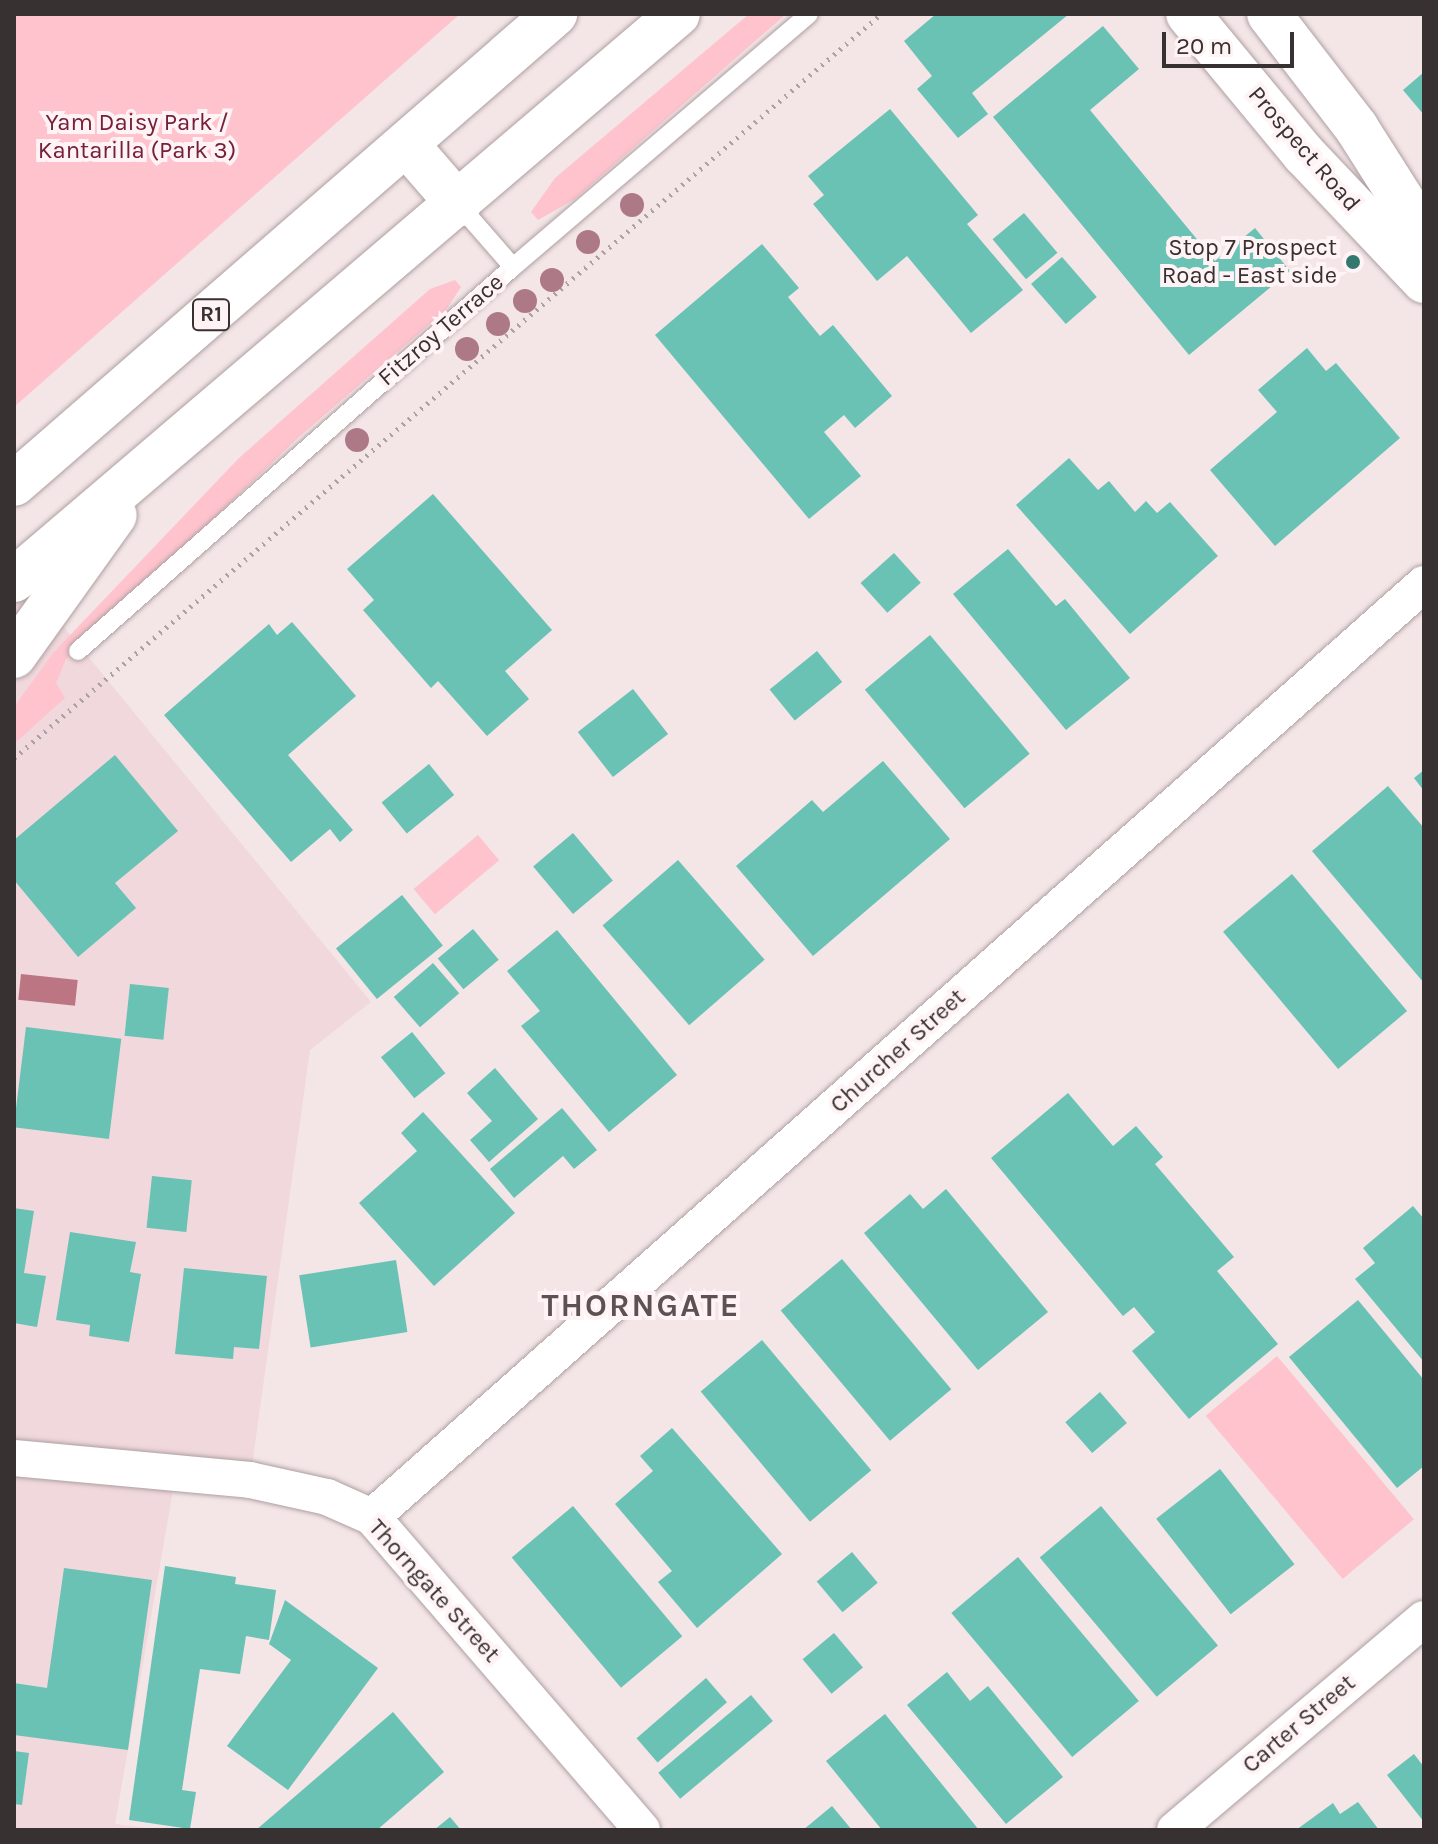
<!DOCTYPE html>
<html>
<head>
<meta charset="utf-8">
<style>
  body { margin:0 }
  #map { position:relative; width:1438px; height:1844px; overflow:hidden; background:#f4e5e7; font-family:Karla,sans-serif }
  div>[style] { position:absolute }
  .built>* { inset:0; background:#f0d8dc }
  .green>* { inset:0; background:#fec3cd; transform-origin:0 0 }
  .water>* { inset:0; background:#bb7583; transform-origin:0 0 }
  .building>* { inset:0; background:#69c2b4; transform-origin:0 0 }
  .path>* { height:5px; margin-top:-2.5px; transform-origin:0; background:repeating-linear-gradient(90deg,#ada1a3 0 2px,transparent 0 8px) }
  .roads { filter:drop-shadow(0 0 2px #aea0a2) drop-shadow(0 0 2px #aea0a2) }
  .lane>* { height:18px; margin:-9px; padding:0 9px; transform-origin:9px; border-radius:9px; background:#fff }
  .street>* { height:36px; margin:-18px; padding:0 18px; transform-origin:18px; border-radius:18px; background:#fff }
  .secondary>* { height:44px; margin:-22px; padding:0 22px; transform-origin:22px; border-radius:22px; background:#fff }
  .highway>* { height:44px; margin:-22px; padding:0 22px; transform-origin:22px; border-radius:22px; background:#fff }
  .trees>* { width:24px; height:24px; margin:-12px; border-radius:50%; background:#ae7987 }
  .dots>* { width:22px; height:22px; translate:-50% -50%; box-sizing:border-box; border:4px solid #fff3f5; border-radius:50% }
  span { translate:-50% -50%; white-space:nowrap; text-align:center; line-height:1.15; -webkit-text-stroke:8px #fff3f5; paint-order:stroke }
  .shield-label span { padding:2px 6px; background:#fff3f5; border:2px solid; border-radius:6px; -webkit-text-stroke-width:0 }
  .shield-label { font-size:22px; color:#373132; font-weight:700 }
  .park-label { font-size:24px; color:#752039 }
  .street-label { font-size:24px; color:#373132 }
  .poi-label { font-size:24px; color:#373132 }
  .right { translate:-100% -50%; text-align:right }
  .district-label { font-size:32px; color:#5d5153; font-weight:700; letter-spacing:2px }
  .frame { position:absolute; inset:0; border:16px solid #373132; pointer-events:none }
  .scale { position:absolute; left:1162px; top:32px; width:132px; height:36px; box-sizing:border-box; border:4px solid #373132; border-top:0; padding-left:10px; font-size:24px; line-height:28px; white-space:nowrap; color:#373132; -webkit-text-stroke:6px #fff3f5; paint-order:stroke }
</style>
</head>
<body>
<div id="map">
  <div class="built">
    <div style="clip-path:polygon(14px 566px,371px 1002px,310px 1050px,250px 1480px,176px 1473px,115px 1824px,163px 1830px,14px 1830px)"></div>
  </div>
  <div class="green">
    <div style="clip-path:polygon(14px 14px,460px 14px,14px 407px)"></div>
    <div style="clip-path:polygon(749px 14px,786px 14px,575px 199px,538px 220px,531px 212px,555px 178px)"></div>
    <div style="clip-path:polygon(455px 280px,461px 287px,446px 310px,299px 437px,66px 659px,56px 683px,65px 698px,14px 744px,14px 707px,53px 653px,239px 458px,430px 289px)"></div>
    <div style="left:478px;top:835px;width:33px;height:84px;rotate:50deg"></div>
    <div style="left:1277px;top:1356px;width:213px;height:93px;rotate:50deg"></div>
  </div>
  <div class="water">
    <div style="left:21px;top:974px;width:57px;height:26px;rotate:6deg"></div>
  </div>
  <div class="building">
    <div style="clip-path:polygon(936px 14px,1069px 14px,972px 93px,988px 114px,958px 138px,917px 89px,932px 76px,904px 41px)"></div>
    <div style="clip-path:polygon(1103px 26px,1139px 69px,1090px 110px,1215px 261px,1255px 228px,1290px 271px,1189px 355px,993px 117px)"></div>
    <div style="clip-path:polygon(1424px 72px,1424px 115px,1403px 90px)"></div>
    <div style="clip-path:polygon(890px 109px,978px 215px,967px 224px,1023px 290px,971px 333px,907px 256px,877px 281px,813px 204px,824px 195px,808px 176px)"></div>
    <div style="left:1024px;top:213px;width:52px;height:41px;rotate:50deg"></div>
    <div style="clip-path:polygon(762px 244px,799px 288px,788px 297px,820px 336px,833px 325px,892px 396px,855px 428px,844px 415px,824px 432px,861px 476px,809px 519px,655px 335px)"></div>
    <div style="left:1062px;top:257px;width:53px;height:41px;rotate:49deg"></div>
    <div style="clip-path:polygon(1307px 348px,1326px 371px,1336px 363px,1400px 438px,1275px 546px,1210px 470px,1277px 412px,1258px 390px)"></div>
    <div style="clip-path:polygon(1069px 458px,1098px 490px,1109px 481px,1135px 512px,1146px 501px,1157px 513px,1170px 502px,1218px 556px,1130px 634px,1016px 505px)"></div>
    <div style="clip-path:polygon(433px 494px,552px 630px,505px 671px,529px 699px,487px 736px,438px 681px,431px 688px,363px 610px,374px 600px,347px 569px)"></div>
    <div style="clip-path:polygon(1008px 549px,1056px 606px,1065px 599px,1130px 678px,1066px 730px,953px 594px)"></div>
    <div style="left:894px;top:553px;width:40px;height:45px;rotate:48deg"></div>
    <div style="clip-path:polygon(292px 622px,356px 696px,288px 755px,353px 830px,340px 842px,330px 829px,291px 862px,164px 715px,269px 624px,277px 635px)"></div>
    <div style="left:930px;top:635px;width:155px;height:85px;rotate:50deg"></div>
    <div style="left:817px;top:651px;width:40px;height:61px;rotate:51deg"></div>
    <div style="left:633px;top:689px;width:57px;height:70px;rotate:52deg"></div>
    <div style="clip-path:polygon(115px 755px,178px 831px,115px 883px,136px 908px,78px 957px,14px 880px,14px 840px)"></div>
    <div style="clip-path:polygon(883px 761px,950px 839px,813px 956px,736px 866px,812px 800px,823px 812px)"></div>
    <div style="left:429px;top:764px;width:40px;height:61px;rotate:51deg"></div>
    <div style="clip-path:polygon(1424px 770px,1424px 791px,1414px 778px)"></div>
    <div style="clip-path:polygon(1388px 786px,1424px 828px,1424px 983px,1312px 851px)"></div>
    <div style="left:573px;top:833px;width:62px;height:52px;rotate:50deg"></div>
    <div style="left:678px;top:860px;width:132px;height:100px;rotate:49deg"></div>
    <div style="left:1292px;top:874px;width:179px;height:90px;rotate:50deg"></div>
    <div style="left:402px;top:895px;width:65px;height:85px;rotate:51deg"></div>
    <div style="left:473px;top:929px;width:40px;height:46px;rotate:50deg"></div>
    <div style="clip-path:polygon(557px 930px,677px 1075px,609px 1132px,521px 1026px,540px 1011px,507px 971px)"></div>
    <div style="left:433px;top:963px;width:40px;height:52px;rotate:49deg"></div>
    <div style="left:130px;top:984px;width:39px;height:52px;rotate:6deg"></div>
    <div style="left:26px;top:1027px;width:96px;height:101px;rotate:7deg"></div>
    <div style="left:412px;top:1032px;width:53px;height:40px;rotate:51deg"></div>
    <div style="clip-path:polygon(495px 1068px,538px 1119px,489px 1162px,470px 1140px,492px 1121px,467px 1093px)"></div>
    <div style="clip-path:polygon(1068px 1093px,1113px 1146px,1136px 1126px,1163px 1157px,1155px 1164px,1234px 1257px,1217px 1271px,1278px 1344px,1189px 1419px,1132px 1351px,1155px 1332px,1134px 1307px,1123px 1316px,991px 1158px)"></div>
    <div style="clip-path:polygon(562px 1108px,597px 1150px,574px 1169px,563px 1156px,514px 1198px,490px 1169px)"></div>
    <div style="clip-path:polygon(423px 1112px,515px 1213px,434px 1286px,359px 1203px,417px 1151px,401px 1133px)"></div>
    <div style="left:152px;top:1176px;width:40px;height:52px;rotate:6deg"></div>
    <div style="clip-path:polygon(946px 1189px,1048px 1312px,978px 1370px,864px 1233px,910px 1194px,923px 1209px)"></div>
    <div style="clip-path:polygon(1413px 1206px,1424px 1219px,1424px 1362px,1355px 1279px,1375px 1263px,1363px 1248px)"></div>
    <div style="clip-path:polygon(14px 1208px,34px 1211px,24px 1273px,46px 1276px,37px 1327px,14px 1323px)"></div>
    <div style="clip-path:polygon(70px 1232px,136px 1242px,130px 1272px,141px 1274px,129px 1342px,89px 1336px,90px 1325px,56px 1320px)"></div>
    <div style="left:842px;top:1259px;width:170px;height:80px;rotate:50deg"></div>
    <div style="left:396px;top:1260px;width:73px;height:98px;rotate:81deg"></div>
    <div style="clip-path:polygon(184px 1268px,267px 1276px,259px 1349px,234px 1347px,233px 1359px,175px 1354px)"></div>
    <div style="clip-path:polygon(1358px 1300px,1424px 1380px,1424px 1466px,1397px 1488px,1289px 1357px)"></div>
    <div style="left:762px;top:1340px;width:170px;height:80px;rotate:50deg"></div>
    <div style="left:1100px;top:1392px;width:41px;height:46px;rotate:49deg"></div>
    <div style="clip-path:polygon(672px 1428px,782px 1554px,697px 1628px,658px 1582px,672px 1571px,615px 1504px,653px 1471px,640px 1456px)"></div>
    <div style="left:1220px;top:1469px;width:121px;height:81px;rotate:52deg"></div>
    <div style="left:573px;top:1506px;width:170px;height:80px;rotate:50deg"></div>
    <div style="left:1101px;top:1506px;width:182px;height:80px;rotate:50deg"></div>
    <div style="left:852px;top:1552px;width:40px;height:46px;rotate:50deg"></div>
    <div style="left:1018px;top:1557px;width:188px;height:87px;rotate:50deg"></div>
    <div style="clip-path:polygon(165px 1566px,236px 1577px,235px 1584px,276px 1590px,269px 1640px,246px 1636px,240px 1674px,200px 1669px,182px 1790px,196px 1792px,190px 1829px,129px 1820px)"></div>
    <div style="clip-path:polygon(64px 1568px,152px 1580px,128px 1750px,14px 1735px,14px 1683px,47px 1688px)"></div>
    <div style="clip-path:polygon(285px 1600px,378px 1668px,288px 1790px,227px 1746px,291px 1660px,269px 1644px)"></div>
    <div style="left:834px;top:1633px;width:45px;height:41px;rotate:50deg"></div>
    <div style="clip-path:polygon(947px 1672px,970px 1701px,988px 1686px,1063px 1777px,1006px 1824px,907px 1705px)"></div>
    <div style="left:706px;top:1678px;width:32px;height:92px;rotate:49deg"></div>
    <div style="left:751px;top:1695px;width:34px;height:121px;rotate:50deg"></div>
    <div style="clip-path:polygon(393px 1712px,444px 1772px,377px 1830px,256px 1830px)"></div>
    <div style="clip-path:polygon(885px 1714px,979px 1830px,882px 1830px,826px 1761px)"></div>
    <div style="clip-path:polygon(14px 1751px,29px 1753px,22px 1805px,14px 1804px)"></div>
    <div style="clip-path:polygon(1414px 1754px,1424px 1767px,1424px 1822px,1387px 1775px)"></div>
    <div style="clip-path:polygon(1358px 1802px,1379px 1830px,1296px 1830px,1333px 1803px,1340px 1814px)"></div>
    <div style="clip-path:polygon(832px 1806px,852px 1830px,803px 1830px)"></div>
    <div style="clip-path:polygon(450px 1817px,461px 1830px,434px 1830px)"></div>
  </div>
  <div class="path">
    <div style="left:14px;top:758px;width:1142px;rotate:-40.63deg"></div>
  </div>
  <div class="roads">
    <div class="lane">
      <div style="left:459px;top:205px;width:82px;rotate:48.9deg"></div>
      <div style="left:78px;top:651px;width:580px;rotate:-41.44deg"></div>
      <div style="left:513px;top:267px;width:389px;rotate:-40.5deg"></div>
    </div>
    <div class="street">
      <div style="left:14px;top:1458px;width:237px;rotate:5.3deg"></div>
      <div style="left:250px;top:1480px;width:79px;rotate:12.4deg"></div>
      <div style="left:327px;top:1497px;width:49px;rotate:24deg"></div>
      <div style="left:372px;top:1517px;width:413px;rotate:49.2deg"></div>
      <div style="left:372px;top:1517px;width:1406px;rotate:-41.57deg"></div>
      <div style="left:1175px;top:1830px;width:326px;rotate:-40.3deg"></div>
    </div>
    <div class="secondary">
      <div style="left:1188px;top:14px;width:182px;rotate:50.4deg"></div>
      <div style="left:1304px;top:154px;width:175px;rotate:46.6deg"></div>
      <div style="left:1269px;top:14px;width:143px;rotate:52.4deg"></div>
      <div style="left:1356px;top:127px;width:127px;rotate:57.6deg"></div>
    </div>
    <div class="highway">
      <div style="left:407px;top:145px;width:79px;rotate:49.1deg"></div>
      <div style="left:14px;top:484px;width:717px;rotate:-40.98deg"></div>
      <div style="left:14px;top:580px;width:872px;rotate:-40.44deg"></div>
      <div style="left:14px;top:656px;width:173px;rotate:-54.4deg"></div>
    </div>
  </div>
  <div class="trees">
    <div style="left:632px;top:205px"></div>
    <div style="left:588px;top:242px"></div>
    <div style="left:552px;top:280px"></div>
    <div style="left:525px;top:301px"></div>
    <div style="left:498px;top:324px"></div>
    <div style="left:467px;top:349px"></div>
    <div style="left:357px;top:440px"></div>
  </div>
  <div class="dots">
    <div style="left:1353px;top:262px;background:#32786e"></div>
  </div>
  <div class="shield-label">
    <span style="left:211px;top:315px">R1</span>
  </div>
  <div class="park-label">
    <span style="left:137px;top:137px">Yam Daisy Park /<br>Kantarilla (Park 3)</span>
  </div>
  <div class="street-label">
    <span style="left:1304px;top:149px;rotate:49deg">Prospect Road</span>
    <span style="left:441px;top:330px;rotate:-41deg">Fitzroy Terrace</span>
    <span style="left:898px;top:1051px;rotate:-42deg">Churcher Street</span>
    <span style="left:434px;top:1591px;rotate:48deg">Thorngate Street</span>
    <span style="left:1299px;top:1724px;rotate:-40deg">Carter Street</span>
  </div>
  <div class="poi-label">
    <span class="right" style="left:1337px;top:262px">Stop 7 Prospect<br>Road - East side</span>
  </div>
  <div class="district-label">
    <span style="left:641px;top:1306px">THORNGATE</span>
  </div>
  <div class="frame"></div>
  <div class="scale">20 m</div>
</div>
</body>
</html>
